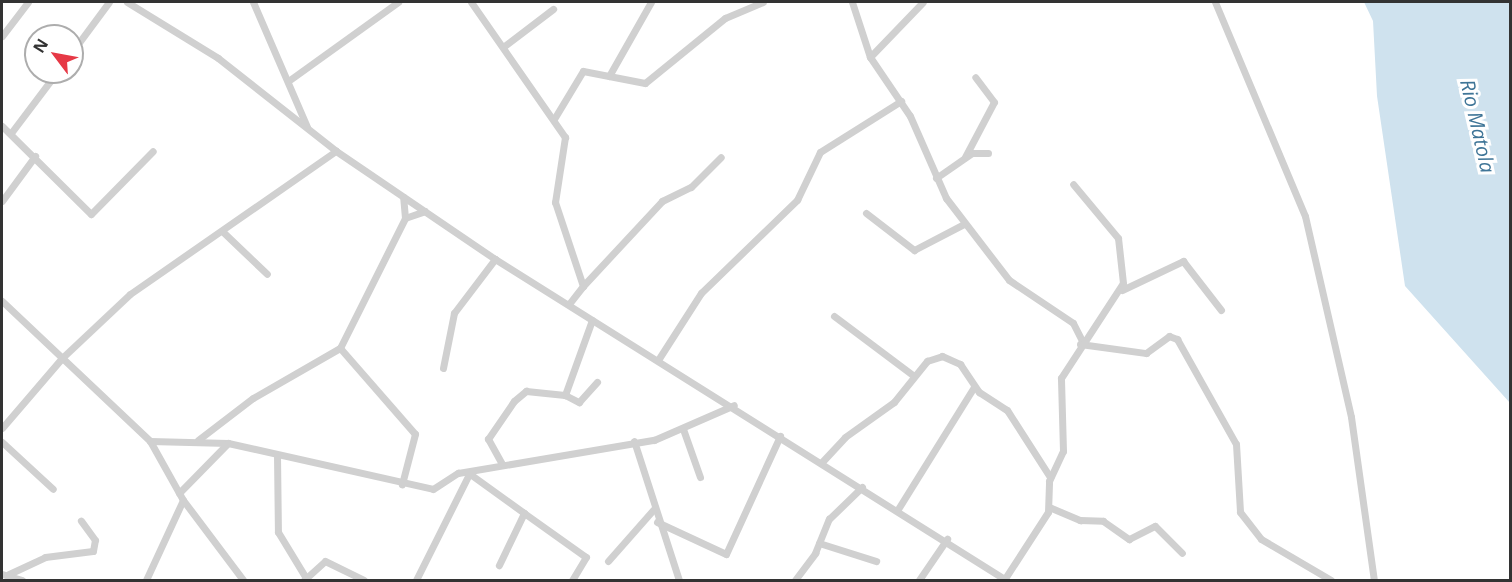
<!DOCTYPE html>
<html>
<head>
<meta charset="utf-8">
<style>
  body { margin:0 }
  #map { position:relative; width:1512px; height:582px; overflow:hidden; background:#fff; font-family:"Open Sans",sans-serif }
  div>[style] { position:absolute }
  .water>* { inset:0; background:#cfe2ee }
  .minor>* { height:7px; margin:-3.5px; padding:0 3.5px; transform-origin:3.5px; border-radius:3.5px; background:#d0d0d0 }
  span { translate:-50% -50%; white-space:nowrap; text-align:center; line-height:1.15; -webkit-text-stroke:6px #fff; paint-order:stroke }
  .water-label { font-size:20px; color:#3f7597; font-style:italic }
  .frame { position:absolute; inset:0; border:3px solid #333; pointer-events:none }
  .north { position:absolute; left:24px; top:24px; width:60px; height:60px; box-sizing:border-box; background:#fff; border:2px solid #adadad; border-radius:50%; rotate:302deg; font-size:16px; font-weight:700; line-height:24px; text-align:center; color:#333 }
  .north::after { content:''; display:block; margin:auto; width:21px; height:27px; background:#e63946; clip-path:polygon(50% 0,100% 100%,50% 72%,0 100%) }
</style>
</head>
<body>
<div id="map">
  <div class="water">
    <div style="clip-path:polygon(1364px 2px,1510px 2px,1510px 403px,1405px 286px,1377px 96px,1373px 21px)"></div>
  </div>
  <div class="minor">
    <div style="left:127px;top:2px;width:107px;rotate:31.6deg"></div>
    <div style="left:218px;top:58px;width:150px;rotate:38.2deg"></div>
    <div style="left:336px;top:151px;width:192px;rotate:34.2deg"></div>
    <div style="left:495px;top:259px;width:603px;rotate:32.14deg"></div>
    <div style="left:253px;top:2px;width:136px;rotate:66.6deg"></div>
    <div style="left:471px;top:2px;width:165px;rotate:55.2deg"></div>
    <div style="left:565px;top:137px;width:66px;rotate:98.7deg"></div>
    <div style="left:555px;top:202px;width:89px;rotate:71.6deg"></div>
    <div style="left:583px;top:286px;width:23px;rotate:128deg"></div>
    <div style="left:852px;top:2px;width:58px;rotate:71.9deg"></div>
    <div style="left:870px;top:57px;width:71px;rotate:55.9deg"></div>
    <div style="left:910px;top:116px;width:90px;rotate:66.3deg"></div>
    <div style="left:946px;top:198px;width:103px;rotate:52.5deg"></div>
    <div style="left:1009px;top:280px;width:77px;rotate:33.9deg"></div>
    <div style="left:1073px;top:323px;width:20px;rotate:63deg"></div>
    <div style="left:1215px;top:2px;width:232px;rotate:67.2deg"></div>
    <div style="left:1305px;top:216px;width:206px;rotate:77.1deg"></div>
    <div style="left:1351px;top:417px;width:165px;rotate:82deg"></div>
    <div style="left:2px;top:36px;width:43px;rotate:-52.6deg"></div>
    <div style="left:503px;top:47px;width:63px;rotate:-37.2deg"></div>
    <div style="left:72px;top:52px;width:62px;rotate:-53.5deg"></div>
    <div style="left:870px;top:57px;width:76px;rotate:-46.1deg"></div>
    <div style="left:609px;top:76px;width:85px;rotate:-60.4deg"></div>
    <div style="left:291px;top:79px;width:132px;rotate:-35.7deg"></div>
    <div style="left:554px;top:119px;width:56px;rotate:-58.9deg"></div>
    <div style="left:583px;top:71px;width:63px;rotate:11deg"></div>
    <div style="left:645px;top:83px;width:103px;rotate:-39.1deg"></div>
    <div style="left:725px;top:18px;width:41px;rotate:-22.8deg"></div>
    <div style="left:2px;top:126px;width:125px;rotate:44.7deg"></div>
    <div style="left:91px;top:214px;width:88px;rotate:-45.5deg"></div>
    <div style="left:11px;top:133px;width:76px;rotate:-53deg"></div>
    <div style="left:965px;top:157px;width:62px;rotate:-62.2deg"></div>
    <div style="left:994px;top:102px;width:31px;rotate:-127deg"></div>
    <div style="left:936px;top:178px;width:44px;rotate:-34.8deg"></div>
    <div style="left:972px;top:153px;width:16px"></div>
    <div style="left:2px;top:201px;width:56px;rotate:-53.7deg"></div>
    <div style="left:866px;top:213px;width:61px;rotate:37.6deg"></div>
    <div style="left:914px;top:250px;width:56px;rotate:-27.5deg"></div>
    <div style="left:405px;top:218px;width:21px;rotate:-19deg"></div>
    <div style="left:222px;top:231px;width:62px;rotate:43.7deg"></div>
    <div style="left:583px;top:286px;width:116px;rotate:-47.1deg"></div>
    <div style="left:662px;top:201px;width:32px;rotate:-26deg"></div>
    <div style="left:691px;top:187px;width:42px;rotate:-45deg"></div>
    <div style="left:1122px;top:290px;width:68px;rotate:-25.4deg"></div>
    <div style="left:1183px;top:261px;width:62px;rotate:52.2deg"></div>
    <div style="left:2px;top:301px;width:204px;rotate:43.4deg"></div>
    <div style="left:150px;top:441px;width:68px;rotate:60.8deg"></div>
    <div style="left:183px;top:500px;width:100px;rotate:53.1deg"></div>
    <div style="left:834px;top:316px;width:100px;rotate:36.9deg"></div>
    <div style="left:592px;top:320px;width:80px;rotate:109.8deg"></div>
    <div style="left:565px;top:395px;width:16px;rotate:27deg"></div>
    <div style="left:579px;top:402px;width:27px;rotate:-48deg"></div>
    <div style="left:1080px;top:344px;width:67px;rotate:7.8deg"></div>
    <div style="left:1146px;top:353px;width:29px;rotate:-36deg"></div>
    <div style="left:1169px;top:336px;width:9px;rotate:21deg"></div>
    <div style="left:1177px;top:339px;width:120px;rotate:60.7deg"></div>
    <div style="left:1236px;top:444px;width:68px;rotate:86.6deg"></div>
    <div style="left:1240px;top:512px;width:34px;rotate:52deg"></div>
    <div style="left:1261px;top:539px;width:81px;rotate:30.4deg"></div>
    <div style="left:340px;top:348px;width:114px;rotate:48.9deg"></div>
    <div style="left:415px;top:434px;width:52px;rotate:104.6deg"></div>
    <div style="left:658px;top:360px;width:80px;rotate:-57.3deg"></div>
    <div style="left:701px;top:293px;width:134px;rotate:-44.1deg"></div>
    <div style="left:797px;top:200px;width:53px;rotate:-64.4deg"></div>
    <div style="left:820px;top:152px;width:96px;rotate:-32.2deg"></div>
    <div style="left:443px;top:368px;width:56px;rotate:-78.7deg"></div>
    <div style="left:454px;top:313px;width:68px;rotate:-52.8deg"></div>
    <div style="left:2px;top:428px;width:92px;rotate:-49.4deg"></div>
    <div style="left:62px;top:358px;width:93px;rotate:-43.3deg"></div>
    <div style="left:130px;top:294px;width:251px;rotate:-34.8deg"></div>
    <div style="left:683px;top:429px;width:51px;rotate:70.5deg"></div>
    <div style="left:198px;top:440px;width:69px;rotate:-37.4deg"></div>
    <div style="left:253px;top:398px;width:100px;rotate:-29.9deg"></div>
    <div style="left:340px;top:348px;width:145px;rotate:-63.4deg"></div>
    <div style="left:405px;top:218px;width:21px;rotate:-95deg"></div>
    <div style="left:150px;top:441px;width:78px;rotate:1.5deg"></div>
    <div style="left:228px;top:443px;width:210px;rotate:12.6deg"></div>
    <div style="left:433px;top:489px;width:30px;rotate:-33deg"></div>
    <div style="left:458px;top:473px;width:199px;rotate:-9.6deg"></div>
    <div style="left:654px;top:440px;width:87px;rotate:-23.6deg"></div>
    <div style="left:634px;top:441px;width:146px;rotate:72.1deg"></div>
    <div style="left:2px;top:442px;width:69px;rotate:42.7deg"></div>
    <div style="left:277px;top:455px;width:77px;rotate:89.3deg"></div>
    <div style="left:278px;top:532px;width:54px;rotate:58.7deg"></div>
    <div style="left:821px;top:463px;width:35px;rotate:-47deg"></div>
    <div style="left:845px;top:437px;width:60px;rotate:-35.5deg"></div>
    <div style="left:894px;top:402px;width:53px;rotate:-51.2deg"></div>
    <div style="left:927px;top:361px;width:16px;rotate:-18deg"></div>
    <div style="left:942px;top:356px;width:20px;rotate:24deg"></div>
    <div style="left:960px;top:364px;width:34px;rotate:56deg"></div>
    <div style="left:979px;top:392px;width:33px;rotate:33deg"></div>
    <div style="left:1007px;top:410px;width:80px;rotate:57.3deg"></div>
    <div style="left:502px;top:464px;width:29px;rotate:-119deg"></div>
    <div style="left:488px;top:439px;width:46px;rotate:-55.6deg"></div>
    <div style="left:514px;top:401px;width:16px;rotate:-40deg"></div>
    <div style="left:526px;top:391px;width:39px;rotate:6deg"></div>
    <div style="left:470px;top:474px;width:67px;rotate:35.8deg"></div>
    <div style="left:524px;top:513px;width:58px;rotate:115.7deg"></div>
    <div style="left:179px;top:493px;width:70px;rotate:-45.6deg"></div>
    <div style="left:1049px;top:507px;width:34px;rotate:23deg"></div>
    <div style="left:1080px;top:520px;width:23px;rotate:2deg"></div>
    <div style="left:1103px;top:521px;width:32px;rotate:35deg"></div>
    <div style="left:1129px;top:539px;width:29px;rotate:-27deg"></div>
    <div style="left:1155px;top:526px;width:38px;rotate:45deg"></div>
    <div style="left:898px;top:509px;width:144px;rotate:-58.1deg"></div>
    <div style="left:524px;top:513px;width:76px;rotate:35.4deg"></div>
    <div style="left:586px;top:557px;width:27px;rotate:121deg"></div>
    <div style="left:657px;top:522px;width:76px;rotate:24.9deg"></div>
    <div style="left:726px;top:554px;width:130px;rotate:-65.4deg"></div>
    <div style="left:819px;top:543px;width:60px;rotate:17.5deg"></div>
    <div style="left:608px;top:561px;width:68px;rotate:-48.6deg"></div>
    <div style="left:2px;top:574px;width:21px;rotate:17deg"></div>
    <div style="left:9px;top:574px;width:40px;rotate:-25deg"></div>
    <div style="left:45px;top:557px;width:48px;rotate:-7.1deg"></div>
    <div style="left:93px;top:551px;width:11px;rotate:-80deg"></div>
    <div style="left:95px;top:540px;width:24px;rotate:-126deg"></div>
    <div style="left:146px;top:580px;width:88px;rotate:-65.2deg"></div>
    <div style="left:304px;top:580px;width:28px;rotate:-42deg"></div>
    <div style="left:325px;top:561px;width:43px;rotate:26deg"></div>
    <div style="left:416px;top:580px;width:121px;rotate:-63.4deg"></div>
    <div style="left:795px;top:580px;width:34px;rotate:-53deg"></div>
    <div style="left:815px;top:553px;width:37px;rotate:-68deg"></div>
    <div style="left:829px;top:519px;width:46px;rotate:-44.1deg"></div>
    <div style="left:919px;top:580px;width:50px;rotate:-55.7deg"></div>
    <div style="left:1004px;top:580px;width:81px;rotate:-57.1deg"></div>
    <div style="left:1048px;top:512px;width:31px;rotate:-88deg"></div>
    <div style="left:1049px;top:481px;width:33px;rotate:-65deg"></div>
    <div style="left:1063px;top:451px;width:73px;rotate:-91.6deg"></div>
    <div style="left:1061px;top:378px;width:113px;rotate:-56.9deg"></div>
    <div style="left:1123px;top:283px;width:45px;rotate:-96.3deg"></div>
    <div style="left:1118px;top:238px;width:70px;rotate:-129.8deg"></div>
  </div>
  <div class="water-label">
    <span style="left:1478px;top:126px;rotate:77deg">Rio Matola</span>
  </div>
  <div class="frame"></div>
  <div class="north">N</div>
</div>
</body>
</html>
